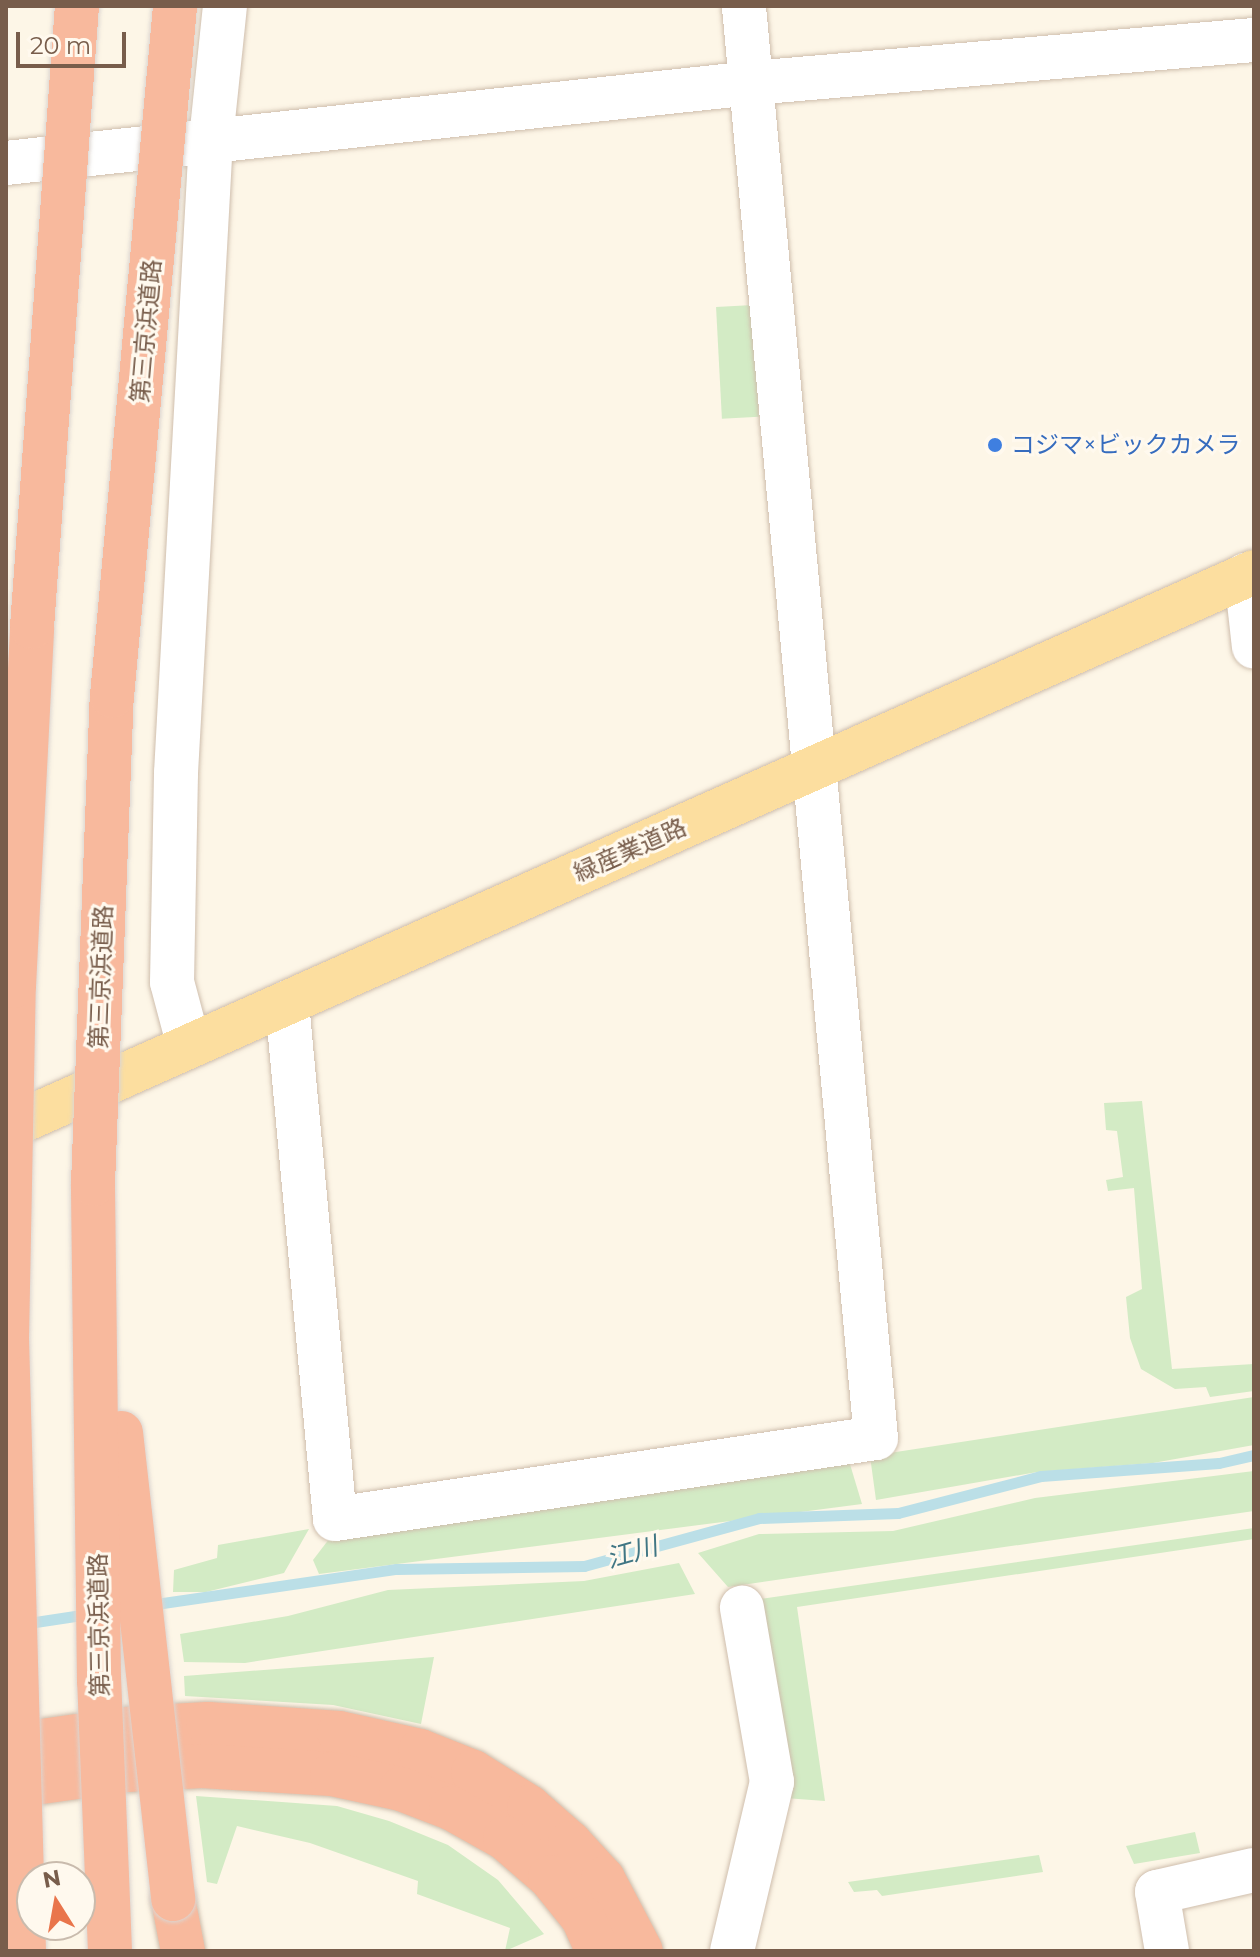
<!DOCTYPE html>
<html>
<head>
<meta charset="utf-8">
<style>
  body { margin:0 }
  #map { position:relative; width:1260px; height:1957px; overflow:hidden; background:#fdf6e7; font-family:Montserrat,"Noto Sans JP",sans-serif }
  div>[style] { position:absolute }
  .green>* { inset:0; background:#d3ebc5; transform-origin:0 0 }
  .stream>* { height:11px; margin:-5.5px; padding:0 5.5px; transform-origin:5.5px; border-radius:5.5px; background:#bbdfe7 }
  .roads { filter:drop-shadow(0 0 2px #cfbead) drop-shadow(0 0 2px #cfbead) }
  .minor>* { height:44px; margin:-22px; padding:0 22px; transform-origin:22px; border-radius:22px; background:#fff }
  .major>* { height:44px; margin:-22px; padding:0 22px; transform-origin:22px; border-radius:22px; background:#fcde9f }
  .highway>* { height:44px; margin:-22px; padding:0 22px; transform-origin:22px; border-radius:22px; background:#f8b99d }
  .bridges { filter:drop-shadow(0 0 2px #dcd5d0) drop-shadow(0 0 2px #dcd5d0) }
  .highway-bridge>* { height:44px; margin:-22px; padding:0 22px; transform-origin:22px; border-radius:22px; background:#f8b99d }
  .dots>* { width:22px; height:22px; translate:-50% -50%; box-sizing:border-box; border:4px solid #fff9ee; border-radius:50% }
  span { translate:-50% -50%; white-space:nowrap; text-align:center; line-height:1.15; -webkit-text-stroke:6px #fff9ee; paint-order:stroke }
  .street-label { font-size:24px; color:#785d4b }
  .shop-label { font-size:24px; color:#366cbe }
  .left { translate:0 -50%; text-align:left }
  .water-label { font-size:26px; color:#407684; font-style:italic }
  .frame { position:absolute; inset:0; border:8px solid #785d4b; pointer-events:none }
  .north { position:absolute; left:16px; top:1861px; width:80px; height:80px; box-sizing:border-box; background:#fff9ee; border:2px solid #c9bbad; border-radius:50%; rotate:349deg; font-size:22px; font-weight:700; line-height:32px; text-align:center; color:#785d4b }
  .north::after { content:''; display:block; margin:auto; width:28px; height:36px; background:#e9754b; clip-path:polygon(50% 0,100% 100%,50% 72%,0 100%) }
  .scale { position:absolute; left:16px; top:32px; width:110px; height:36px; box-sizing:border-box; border:4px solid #785d4b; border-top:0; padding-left:10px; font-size:24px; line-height:28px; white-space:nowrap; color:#785d4b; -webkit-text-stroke:6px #fff9ee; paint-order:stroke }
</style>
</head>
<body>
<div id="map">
  <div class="green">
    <div style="left:753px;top:305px;width:112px;height:37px;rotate:87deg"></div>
    <div style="clip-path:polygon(1142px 1101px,1172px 1369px,1254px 1364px,1254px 1391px,1210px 1397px,1206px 1387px,1175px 1389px,1141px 1369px,1130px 1338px,1126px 1297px,1142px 1289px,1134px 1188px,1108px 1191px,1106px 1180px,1123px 1177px,1117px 1131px,1106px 1130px,1104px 1103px)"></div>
    <div style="clip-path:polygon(1254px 1397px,1254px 1445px,1153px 1463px,1037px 1472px,876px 1500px,870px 1456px)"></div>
    <div style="clip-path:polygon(849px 1461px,862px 1504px,319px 1574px,313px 1560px,336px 1530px)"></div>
    <div style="clip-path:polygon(1254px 1471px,1254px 1511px,728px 1587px,698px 1553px,759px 1534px,893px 1531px,1035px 1498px)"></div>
    <div style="clip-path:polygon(1254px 1528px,1254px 1539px,797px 1607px,825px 1801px,785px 1798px,753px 1600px)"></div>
    <div style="clip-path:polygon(309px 1529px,284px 1573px,206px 1592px,173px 1592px,174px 1570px,217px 1558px,218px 1545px)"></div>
    <div style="clip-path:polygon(679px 1563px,695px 1594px,245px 1663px,184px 1662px,180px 1634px,288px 1616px,388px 1590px,584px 1581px)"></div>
    <div style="clip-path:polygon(434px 1657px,421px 1724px,333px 1705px,185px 1696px,184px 1676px)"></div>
    <div style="clip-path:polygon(196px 1796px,337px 1806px,389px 1821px,448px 1845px,498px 1880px,544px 1934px,505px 1951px,510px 1928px,417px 1894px,418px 1881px,310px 1843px,237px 1826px,217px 1884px,207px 1882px)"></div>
    <div style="clip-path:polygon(1195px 1832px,1200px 1853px,1134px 1864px,1126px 1846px)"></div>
    <div style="clip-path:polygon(1039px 1855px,1043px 1872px,882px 1896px,877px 1890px,854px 1892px,848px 1882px)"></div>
  </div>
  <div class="stream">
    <div style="left:149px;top:1605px;width:250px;rotate:-8.3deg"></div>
    <div style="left:396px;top:1569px;width:188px;rotate:-0.9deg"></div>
    <div style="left:584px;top:1566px;width:181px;rotate:-15.3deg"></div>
    <div style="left:759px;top:1518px;width:139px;rotate:-2.1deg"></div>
    <div style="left:898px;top:1513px;width:148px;rotate:-14.5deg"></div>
    <div style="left:1041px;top:1476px;width:178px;rotate:-4.2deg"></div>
    <div style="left:1219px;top:1463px;width:36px;rotate:-13deg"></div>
    <div style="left:22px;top:1624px;width:67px;rotate:-8.6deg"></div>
  </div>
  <div class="roads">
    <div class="minor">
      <div style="left:6px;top:163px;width:750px;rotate:-6.12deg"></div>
      <div style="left:752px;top:83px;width:504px;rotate:-4.9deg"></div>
      <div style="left:1246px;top:575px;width:72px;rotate:83.7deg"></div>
      <div style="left:287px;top:1003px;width:518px;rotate:84.69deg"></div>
      <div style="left:335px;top:1519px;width:547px;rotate:-8.52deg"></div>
      <div style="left:876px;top:1438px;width:1438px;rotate:-95.27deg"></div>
      <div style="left:189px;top:1046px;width:66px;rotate:-104.9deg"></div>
      <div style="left:172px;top:982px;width:209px;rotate:-88.9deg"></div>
      <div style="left:176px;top:773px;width:635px;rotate:-86.84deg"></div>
      <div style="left:211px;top:139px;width:134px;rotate:-84deg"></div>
      <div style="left:732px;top:1951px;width:174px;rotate:-76.7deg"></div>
      <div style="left:772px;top:1782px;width:177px;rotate:-99.8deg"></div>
      <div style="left:1167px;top:1951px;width:60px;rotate:-99.6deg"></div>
      <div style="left:1157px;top:1892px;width:99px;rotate:-12.8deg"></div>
    </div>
    <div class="major">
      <div style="left:6px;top:1128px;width:1366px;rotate:-24.01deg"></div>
    </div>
    <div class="highway">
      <div style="left:6px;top:1746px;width:129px;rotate:-8deg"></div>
      <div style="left:134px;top:1728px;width:74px;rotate:-3.1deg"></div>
      <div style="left:208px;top:1724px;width:131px;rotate:3.9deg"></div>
      <div style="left:339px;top:1733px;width:83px;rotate:12.5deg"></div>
      <div style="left:420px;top:1751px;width:57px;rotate:21.6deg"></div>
      <div style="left:473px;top:1772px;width:66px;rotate:32deg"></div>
      <div style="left:529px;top:1807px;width:55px;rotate:41.3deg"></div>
      <div style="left:570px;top:1843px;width:49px;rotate:47.5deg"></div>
      <div style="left:603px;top:1879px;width:81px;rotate:62.2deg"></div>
      <div style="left:6px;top:1787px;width:122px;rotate:-8deg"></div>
      <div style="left:127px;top:1770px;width:75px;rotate:-3.1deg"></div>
      <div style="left:202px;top:1766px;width:130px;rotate:3.5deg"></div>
      <div style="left:332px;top:1774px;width:71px;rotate:12.3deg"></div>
      <div style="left:401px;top:1789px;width:53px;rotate:20.8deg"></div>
      <div style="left:451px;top:1808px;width:62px;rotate:29.1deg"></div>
      <div style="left:505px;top:1838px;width:60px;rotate:40.9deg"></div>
      <div style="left:550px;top:1877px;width:53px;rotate:51.2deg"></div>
      <div style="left:583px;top:1918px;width:36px;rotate:66deg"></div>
      <div style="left:173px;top:1899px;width:53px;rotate:79.1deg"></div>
    </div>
  </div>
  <div class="bridges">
    <div class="highway-bridge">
      <div style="left:121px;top:1433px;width:469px;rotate:83.6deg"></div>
      <div style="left:24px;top:1951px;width:612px;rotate:-91.59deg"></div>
      <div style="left:7px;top:1339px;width:353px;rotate:-88.9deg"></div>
      <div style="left:14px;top:986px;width:359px;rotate:-87.1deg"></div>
      <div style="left:32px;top:627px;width:623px;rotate:-85.86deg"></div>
      <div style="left:110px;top:1951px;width:270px;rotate:-92.3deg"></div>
      <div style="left:99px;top:1681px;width:497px;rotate:-90.7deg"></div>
      <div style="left:93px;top:1184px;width:488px;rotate:-87.8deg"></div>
      <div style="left:112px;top:696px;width:693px;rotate:-84.78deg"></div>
    </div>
  </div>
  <div class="dots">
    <div style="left:995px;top:445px;background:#3f7fe0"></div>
  </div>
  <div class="street-label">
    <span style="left:146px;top:331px;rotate:-85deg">第三京浜道路</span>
    <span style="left:630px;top:850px;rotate:-24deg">緑産業道路</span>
    <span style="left:101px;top:977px;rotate:-88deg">第三京浜道路</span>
    <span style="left:99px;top:1625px;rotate:-91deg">第三京浜道路</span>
  </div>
  <div class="shop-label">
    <span class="left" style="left:1011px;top:445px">コジマ×ビックカメラ</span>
  </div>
  <div class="water-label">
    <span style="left:632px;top:1553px;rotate:-16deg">江川</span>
  </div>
  <div class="frame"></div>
  <div class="north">N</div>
  <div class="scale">20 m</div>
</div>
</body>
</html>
